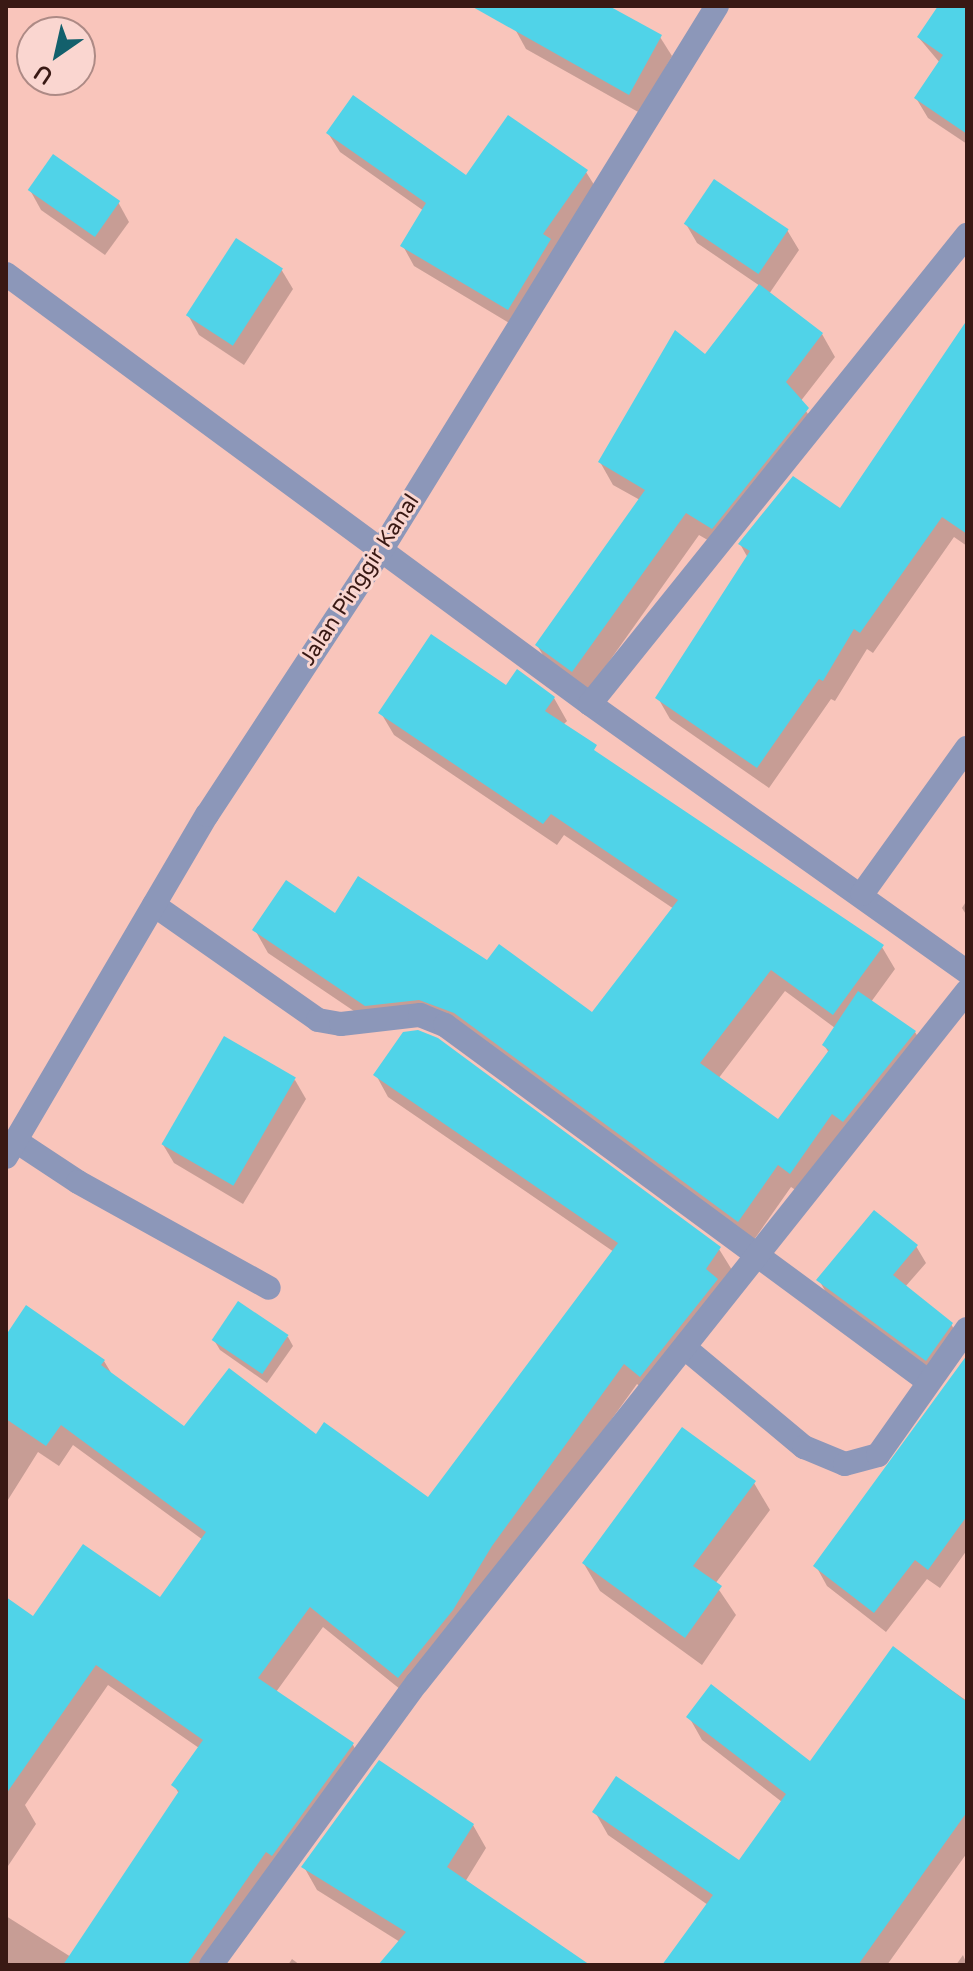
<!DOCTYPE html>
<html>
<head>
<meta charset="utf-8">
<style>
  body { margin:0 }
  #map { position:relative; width:973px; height:1971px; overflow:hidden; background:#f9c5bb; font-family:"Varela Round",sans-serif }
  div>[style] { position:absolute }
  .shadow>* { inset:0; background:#0003 }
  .building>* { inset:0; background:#50d3e8; transform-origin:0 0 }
  .minor>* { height:24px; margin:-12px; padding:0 12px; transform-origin:12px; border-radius:12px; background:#8c97b9 }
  span { translate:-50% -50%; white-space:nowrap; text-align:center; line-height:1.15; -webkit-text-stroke:6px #fad6d0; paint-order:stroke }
  .street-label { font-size:22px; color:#391914 }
  .frame { position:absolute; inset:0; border:8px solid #391914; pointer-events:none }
  .north { position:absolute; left:16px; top:16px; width:80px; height:80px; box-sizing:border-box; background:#fad6d0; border:2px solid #ad8a85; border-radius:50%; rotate:214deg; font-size:22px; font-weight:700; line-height:32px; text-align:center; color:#391914 }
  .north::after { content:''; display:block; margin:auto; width:28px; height:36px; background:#13606c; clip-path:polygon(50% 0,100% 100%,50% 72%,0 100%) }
</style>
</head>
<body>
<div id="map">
  <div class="shadow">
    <div style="clip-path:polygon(528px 6px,605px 6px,660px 37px,672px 56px,640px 113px,526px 49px,515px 29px)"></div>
    <div style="clip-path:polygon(941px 6px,967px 6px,967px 144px,928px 118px,916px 98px,940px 63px,919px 38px)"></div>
    <div style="clip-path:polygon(328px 133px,466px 177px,586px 172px,598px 191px,519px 329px,414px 266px,403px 246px,424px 211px,340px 152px)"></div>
    <div style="clip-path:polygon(30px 190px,118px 202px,129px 222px,105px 255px,41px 210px)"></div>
    <div style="clip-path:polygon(686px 224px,787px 230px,799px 250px,769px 294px,822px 334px,835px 357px,800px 402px,820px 432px,725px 550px,699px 535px,586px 694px,550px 667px,537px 645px,640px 500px,613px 485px,600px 462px,705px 357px,760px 286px,697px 243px)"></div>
    <div style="clip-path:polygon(281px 269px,293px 289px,244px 365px,199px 335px,188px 315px)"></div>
    <div style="clip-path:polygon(967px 323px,967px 546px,954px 537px,873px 653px,867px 649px,835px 701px,831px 699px,769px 788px,670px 719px,658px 698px,748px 558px,740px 544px,840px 511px)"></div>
    <div style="clip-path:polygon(evenodd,507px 687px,554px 698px,567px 721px,563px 725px,601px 757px,882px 947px,895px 969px,871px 1002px,915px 1032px,928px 1054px,803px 1195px,791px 1187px,751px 1244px,433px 1022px,379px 1028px,268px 953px,255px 930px,335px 916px,488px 963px,592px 1015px,674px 909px,564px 835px,557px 845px,394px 735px,381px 713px,507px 687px,785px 991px,835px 1028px,824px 1045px,829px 1053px,779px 1121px,718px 1079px,785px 991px)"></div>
    <div style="clip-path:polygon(967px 900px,967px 916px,962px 908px)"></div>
    <div style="clip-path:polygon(376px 1075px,719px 1249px,732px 1270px,653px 1397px,637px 1384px,411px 1698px,323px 1627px,276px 1692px,353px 1745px,365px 1766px,214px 1965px,6px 1965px,6px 1916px,71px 1957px,179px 1794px,174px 1785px,199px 1748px,108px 1685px,25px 1805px,36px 1824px,6px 1869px,6px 1599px,34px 1618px,160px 1600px,203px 1540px,73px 1445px,59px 1466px,38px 1452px,6px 1503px,6px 1338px,104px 1361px,113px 1376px,185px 1429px,316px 1436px,428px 1500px,614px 1252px,388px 1097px)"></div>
    <div style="clip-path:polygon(295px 1080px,306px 1099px,243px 1204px,174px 1163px,162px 1143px)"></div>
    <div style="clip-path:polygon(916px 1246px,926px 1263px,905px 1287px,951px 1324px,961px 1341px,936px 1376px,828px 1296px,819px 1280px)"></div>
    <div style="clip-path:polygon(288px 1337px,293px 1346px,267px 1383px,220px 1350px,214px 1340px)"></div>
    <div style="clip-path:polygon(967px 1358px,967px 1550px,940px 1588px,927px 1579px,886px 1632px,827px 1586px,816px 1566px)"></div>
    <div style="clip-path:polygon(754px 1483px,770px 1510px,715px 1584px,736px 1615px,702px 1665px,600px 1591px,584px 1564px)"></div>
    <div style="clip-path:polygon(893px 1649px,967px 1701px,967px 1853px,887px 1965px,665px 1965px,708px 1905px,608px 1835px,595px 1812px,739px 1862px,782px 1802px,702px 1740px,689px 1717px,810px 1764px)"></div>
    <div style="clip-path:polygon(473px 1825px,486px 1848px,465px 1882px,586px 1965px,380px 1965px,400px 1942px,317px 1890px,304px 1867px)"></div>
    <div style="clip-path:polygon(963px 1955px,967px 1965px,956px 1965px)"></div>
    <div style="clip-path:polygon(292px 1959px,300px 1965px,288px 1965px)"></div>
  </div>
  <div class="building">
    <div style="clip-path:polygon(471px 6px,609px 6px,662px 35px,629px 95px)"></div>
    <div style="clip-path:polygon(938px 6px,967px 6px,967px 134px,914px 98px,943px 55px,917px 37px)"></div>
    <div style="clip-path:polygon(353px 95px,466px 175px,508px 115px,588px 170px,543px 234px,551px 239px,508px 310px,400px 246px,426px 203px,326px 133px)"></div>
    <div style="left:53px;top:154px;width:82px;height:44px;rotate:35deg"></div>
    <div style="left:714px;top:179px;width:90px;height:54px;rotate:34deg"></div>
    <div style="left:236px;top:238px;width:56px;height:92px;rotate:33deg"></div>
    <div style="clip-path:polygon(759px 284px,823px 333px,786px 382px,809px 408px,712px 529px,686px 513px,572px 672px,535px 645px,645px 490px,598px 462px,675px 330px,705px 354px)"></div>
    <div style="clip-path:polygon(967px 320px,967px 534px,942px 517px,860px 633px,854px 629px,823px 681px,819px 679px,757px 768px,655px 698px,750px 551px,738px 544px,793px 476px,840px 508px)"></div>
    <div style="clip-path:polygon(431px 634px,506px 685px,517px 669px,555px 697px,545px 711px,597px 745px,594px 750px,884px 945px,833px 1015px,771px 970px,700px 1063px,778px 1119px,829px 1050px,822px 1045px,858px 991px,916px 1031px,843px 1122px,832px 1114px,790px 1174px,778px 1165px,738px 1222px,454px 1013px,419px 1000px,365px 1006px,252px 930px,286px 880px,335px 913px,358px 876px,487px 960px,499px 944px,592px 1012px,678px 900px,551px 814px,543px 824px,378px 713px)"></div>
    <div style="clip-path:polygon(418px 1030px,438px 1038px,721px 1247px,706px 1269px,718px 1279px,640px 1377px,624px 1364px,492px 1546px,453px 1610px,398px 1678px,310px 1607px,258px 1678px,354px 1743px,272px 1856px,266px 1852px,187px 1965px,63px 1965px,179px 1791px,171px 1785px,203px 1740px,96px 1665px,6px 1794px,6px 1597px,33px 1616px,83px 1544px,160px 1597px,206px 1532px,61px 1425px,46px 1446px,6px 1419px,6px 1335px,26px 1305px,105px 1360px,101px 1365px,184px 1426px,229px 1368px,316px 1434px,324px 1422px,428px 1497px,618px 1243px,373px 1075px,403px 1032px)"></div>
    <div style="left:224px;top:1036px;width:83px;height:125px;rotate:30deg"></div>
    <div style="clip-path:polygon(874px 1210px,918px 1245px,893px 1275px,953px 1323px,926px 1361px,816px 1280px)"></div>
    <div style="left:238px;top:1301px;width:61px;height:47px;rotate:34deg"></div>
    <div style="clip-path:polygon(967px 1355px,967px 1516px,928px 1570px,915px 1560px,874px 1613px,813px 1566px)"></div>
    <div style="clip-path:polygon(682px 1427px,756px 1481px,693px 1566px,722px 1586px,685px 1638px,582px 1563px)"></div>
    <div style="clip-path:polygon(893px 1646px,967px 1702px,967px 1812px,858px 1965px,662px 1965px,713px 1895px,592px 1812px,616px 1776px,739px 1860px,786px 1794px,686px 1717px,711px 1684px,810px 1761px)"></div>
    <div style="clip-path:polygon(379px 1760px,474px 1824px,447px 1867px,590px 1965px,378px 1965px,406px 1932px,301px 1867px)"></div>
  </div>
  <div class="minor">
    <div style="left:6px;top:274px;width:725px;rotate:36.36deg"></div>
    <div style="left:590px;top:704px;width:463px;rotate:35.4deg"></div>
    <div style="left:590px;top:704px;width:602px;rotate:-51.21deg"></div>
    <div style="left:862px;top:894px;width:180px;rotate:-54.3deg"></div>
    <div style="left:154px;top:905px;width:200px;rotate:35deg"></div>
    <div style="left:318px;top:1020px;width:23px;rotate:10deg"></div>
    <div style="left:341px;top:1024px;width:80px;rotate:-6.5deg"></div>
    <div style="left:420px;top:1015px;width:27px;rotate:22deg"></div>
    <div style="left:445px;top:1025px;width:601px;rotate:36.41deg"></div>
    <div style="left:16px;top:1141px;width:74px;rotate:33.5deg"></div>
    <div style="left:78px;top:1182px;width:218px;rotate:29deg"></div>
    <div style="left:6px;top:1157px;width:397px;rotate:-59.6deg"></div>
    <div style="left:207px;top:815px;width:318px;rotate:-56.7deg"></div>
    <div style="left:382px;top:549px;width:638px;rotate:-58.33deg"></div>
    <div style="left:685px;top:1348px;width:155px;rotate:39.8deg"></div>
    <div style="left:804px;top:1447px;width:44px;rotate:22.5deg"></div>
    <div style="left:845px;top:1464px;width:34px;rotate:-15deg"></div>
    <div style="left:878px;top:1455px;width:154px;rotate:-54.8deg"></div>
    <div style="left:211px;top:1965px;width:349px;rotate:-53.9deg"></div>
    <div style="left:417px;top:1683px;width:884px;rotate:-51.52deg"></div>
  </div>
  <div class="street-label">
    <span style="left:360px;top:580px;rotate:-57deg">Jalan Pinggir Kanal</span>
  </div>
  <div class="frame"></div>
  <div class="north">U</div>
</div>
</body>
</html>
